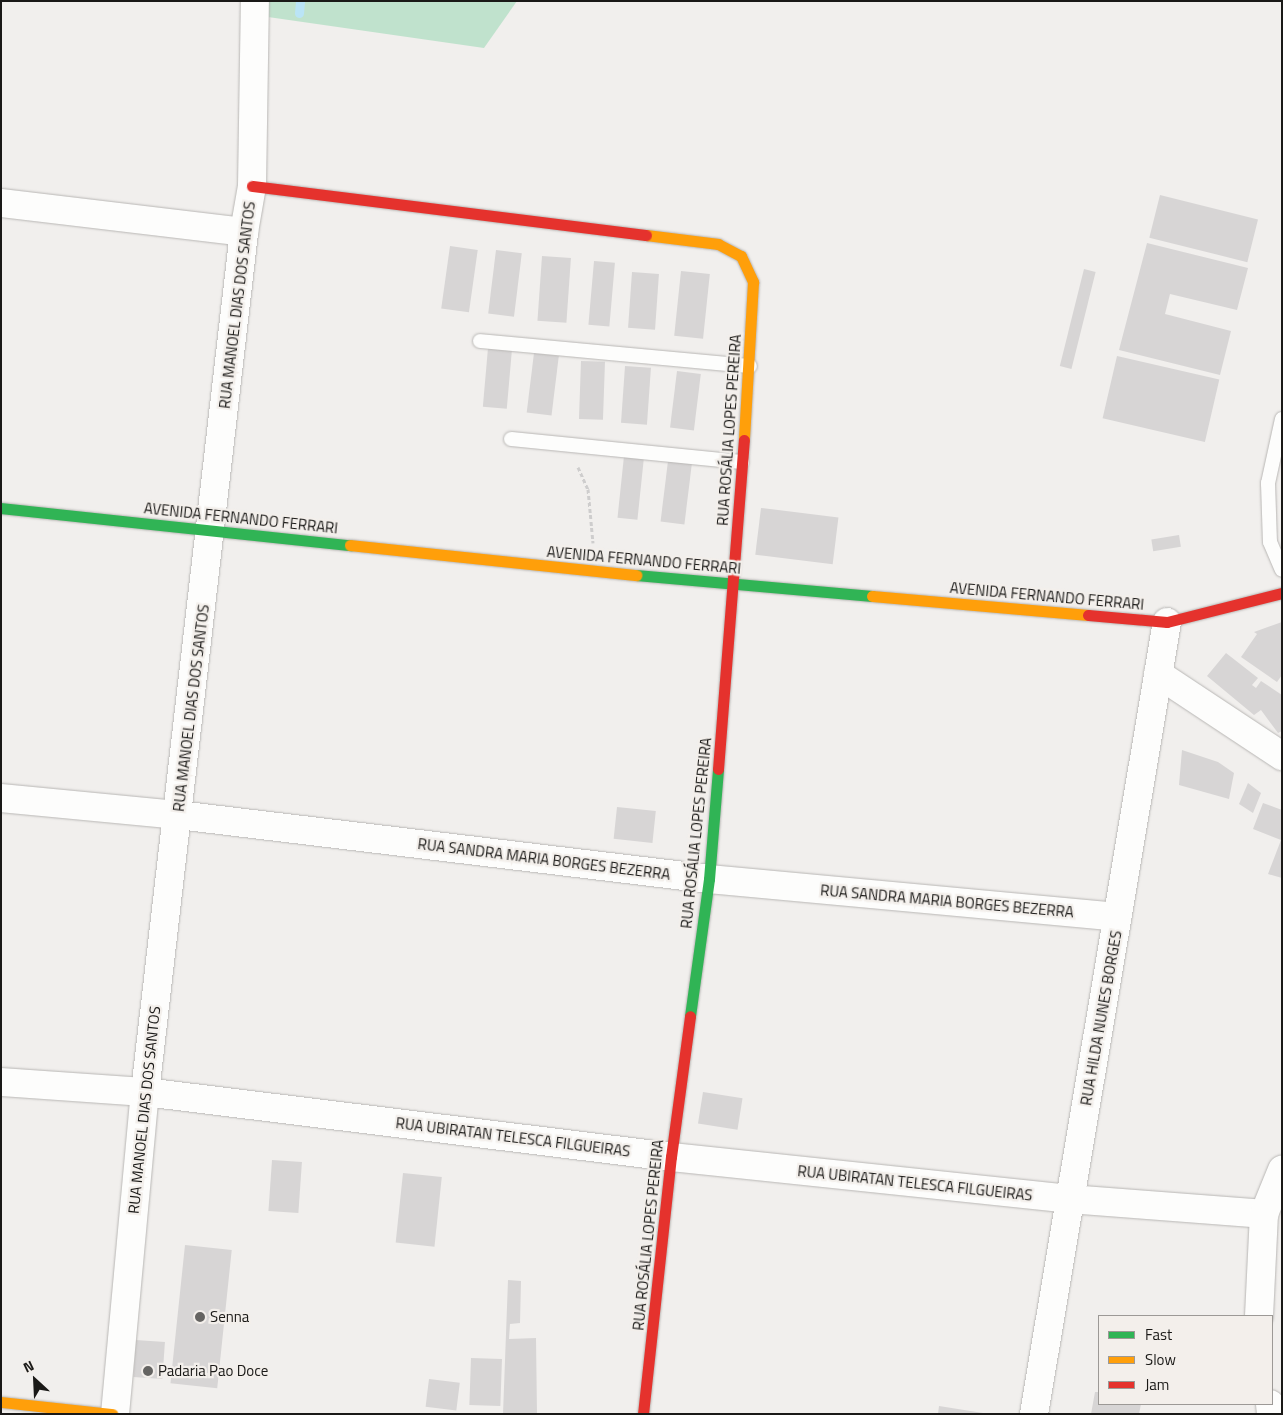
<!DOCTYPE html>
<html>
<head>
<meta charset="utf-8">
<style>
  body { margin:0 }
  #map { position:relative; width:1283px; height:1415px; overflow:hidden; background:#f1efed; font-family:"Titillium Web",sans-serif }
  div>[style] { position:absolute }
  .green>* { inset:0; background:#c0e2cd }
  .stream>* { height:9px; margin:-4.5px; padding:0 4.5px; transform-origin:4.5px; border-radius:4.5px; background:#bae4f6 }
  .building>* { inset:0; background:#d7d5d5; transform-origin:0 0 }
  .path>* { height:3px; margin-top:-1.5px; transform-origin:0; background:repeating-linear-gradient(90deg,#cecdcd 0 4px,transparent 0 6.5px) }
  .roads { filter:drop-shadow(0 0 1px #b8b6b4) drop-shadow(0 0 1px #b8b6b4) }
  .lane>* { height:14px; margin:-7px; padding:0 7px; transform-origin:7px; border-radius:7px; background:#fdfdfc }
  .street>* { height:28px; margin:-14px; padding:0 14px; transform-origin:14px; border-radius:14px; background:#fdfdfc }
  .fast>* { height:11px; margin:-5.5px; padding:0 5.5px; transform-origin:5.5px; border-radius:5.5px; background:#30b455 }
  .slow>* { height:11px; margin:-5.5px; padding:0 5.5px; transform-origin:5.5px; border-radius:5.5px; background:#ff9f0a }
  .jam>* { height:11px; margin:-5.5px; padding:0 5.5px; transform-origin:5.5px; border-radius:5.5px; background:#e5322d }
  .dots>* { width:14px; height:14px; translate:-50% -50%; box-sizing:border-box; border:2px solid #f3efeb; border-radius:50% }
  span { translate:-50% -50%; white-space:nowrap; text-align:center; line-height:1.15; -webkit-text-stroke:4.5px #f3efeb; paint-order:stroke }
  .street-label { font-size:15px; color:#1a1917 }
  .poi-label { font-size:15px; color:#1a1917 }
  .left { translate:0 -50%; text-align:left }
  .frame { position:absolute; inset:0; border:2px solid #1a1917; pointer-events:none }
  .legend { position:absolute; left:1098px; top:1315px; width:175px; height:90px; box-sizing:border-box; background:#f3efeb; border:1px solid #9c9996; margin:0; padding:6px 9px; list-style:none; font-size:15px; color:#1a1917 }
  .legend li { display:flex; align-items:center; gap:10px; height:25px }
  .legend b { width:25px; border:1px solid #9c9996 }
  .north { position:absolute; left:10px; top:1355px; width:50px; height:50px; -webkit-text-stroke:4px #f3efeb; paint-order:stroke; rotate:335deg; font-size:14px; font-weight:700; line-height:20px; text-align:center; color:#1a1917 }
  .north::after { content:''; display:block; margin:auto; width:18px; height:22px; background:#1a1917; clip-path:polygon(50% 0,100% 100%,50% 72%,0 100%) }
</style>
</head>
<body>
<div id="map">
  <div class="green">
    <div style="clip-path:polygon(267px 1px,517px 1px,484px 48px,268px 17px)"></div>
  </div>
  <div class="stream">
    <div style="left:299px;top:13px;width:12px;rotate:-85deg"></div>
  </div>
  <div class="building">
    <div style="left:1160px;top:195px;width:101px;height:44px;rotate:14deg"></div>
    <div style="clip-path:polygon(1147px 243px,1248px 268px,1237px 310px,1170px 294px,1165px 314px,1231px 331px,1220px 375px,1119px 350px)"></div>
    <div style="left:450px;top:246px;width:28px;height:63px;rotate:8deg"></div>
    <div style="left:496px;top:250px;width:26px;height:64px;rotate:7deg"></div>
    <div style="left:542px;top:256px;width:29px;height:65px;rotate:4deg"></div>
    <div style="left:594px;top:261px;width:21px;height:64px;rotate:5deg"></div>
    <div style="left:1084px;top:269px;width:12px;height:100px;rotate:14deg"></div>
    <div style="left:681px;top:271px;width:29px;height:65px;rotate:6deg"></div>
    <div style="left:632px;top:272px;width:27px;height:56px;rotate:4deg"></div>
    <div style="left:488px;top:348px;width:24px;height:59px;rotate:5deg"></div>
    <div style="left:534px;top:353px;width:25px;height:60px;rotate:7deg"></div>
    <div style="left:1117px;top:356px;width:105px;height:64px;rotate:13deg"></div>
    <div style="left:581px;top:361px;width:24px;height:58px;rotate:2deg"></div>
    <div style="left:625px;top:366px;width:26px;height:57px;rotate:4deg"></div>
    <div style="left:677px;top:371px;width:24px;height:57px;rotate:7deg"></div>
    <div style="left:624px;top:456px;width:20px;height:62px;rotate:6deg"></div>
    <div style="left:668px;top:461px;width:24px;height:61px;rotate:7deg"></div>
    <div style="left:761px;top:508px;width:78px;height:47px;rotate:7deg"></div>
    <div style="left:1179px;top:535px;width:12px;height:28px;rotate:81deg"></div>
    <div style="clip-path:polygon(1282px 622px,1282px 675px,1277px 682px,1241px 657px,1257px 634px,1254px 632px)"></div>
    <div style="clip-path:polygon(1226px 653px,1258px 678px,1252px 685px,1256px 688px,1261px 681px,1282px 695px,1282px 731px,1278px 733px,1261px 710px,1254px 715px,1207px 676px)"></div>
    <div style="clip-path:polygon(1182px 750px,1218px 762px,1234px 773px,1229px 799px,1179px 785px)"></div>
    <div style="clip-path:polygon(1248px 783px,1261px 793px,1253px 813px,1239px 804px)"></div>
    <div style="clip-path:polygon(1263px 803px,1282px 810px,1282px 878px,1268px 874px,1281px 840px,1253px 829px)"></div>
    <div style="left:617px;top:807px;width:39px;height:32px;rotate:6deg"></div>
    <div style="left:703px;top:1092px;width:40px;height:32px;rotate:9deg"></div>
    <div style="left:272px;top:1160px;width:30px;height:51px;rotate:4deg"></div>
    <div style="left:403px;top:1173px;width:39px;height:70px;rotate:6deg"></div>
    <div style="left:185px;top:1245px;width:47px;height:139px;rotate:6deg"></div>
    <div style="clip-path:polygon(508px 1280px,521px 1281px,520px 1323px,510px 1324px,509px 1339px,536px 1338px,537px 1414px,503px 1414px)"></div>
    <div style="left:136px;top:1340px;width:29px;height:37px;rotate:4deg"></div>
    <div style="left:471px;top:1358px;width:31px;height:47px;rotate:2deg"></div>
    <div style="left:429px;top:1379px;width:31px;height:28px;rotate:7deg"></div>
    <div style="clip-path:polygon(1095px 1392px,1099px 1392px,1099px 1404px,1141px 1404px,1139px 1414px,1091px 1414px)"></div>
    <div style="clip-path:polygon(939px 1406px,983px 1413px,983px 1414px,938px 1414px)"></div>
  </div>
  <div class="path">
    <div style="left:578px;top:467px;width:24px;rotate:66deg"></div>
    <div style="left:588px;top:489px;width:54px;rotate:84.7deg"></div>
  </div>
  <div class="roads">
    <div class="lane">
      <div style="left:480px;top:341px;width:271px;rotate:5.3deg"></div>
      <div style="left:1282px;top:419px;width:66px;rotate:102.3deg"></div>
      <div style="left:1268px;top:483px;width:59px;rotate:88.1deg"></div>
      <div style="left:1270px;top:542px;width:30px;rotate:67deg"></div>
      <div style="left:511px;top:439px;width:232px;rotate:5.7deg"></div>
    </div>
    <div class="street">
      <div style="left:1px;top:203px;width:245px;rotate:6.8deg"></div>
      <div style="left:1158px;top:674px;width:149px;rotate:33.5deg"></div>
      <div style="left:1px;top:798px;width:178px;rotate:5.5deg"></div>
      <div style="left:178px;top:815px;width:535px;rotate:6.87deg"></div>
      <div style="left:709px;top:879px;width:410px;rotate:5.3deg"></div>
      <div style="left:1px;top:1082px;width:144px;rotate:4deg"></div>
      <div style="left:145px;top:1092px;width:530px;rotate:7.04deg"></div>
      <div style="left:671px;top:1157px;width:401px;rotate:6deg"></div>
      <div style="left:1070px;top:1199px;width:195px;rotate:4.4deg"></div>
      <div style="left:1259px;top:1316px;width:102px;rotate:-87.2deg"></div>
      <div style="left:1264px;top:1214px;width:48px;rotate:-67.8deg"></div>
      <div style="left:1270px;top:1404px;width:10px;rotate:84deg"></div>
      <div style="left:115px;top:1414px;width:323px;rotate:-84.7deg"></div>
      <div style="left:145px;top:1092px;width:866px;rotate:-83.43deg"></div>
      <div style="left:244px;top:232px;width:47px;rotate:-80.1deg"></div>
      <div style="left:252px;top:186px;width:185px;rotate:-89.1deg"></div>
      <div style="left:1034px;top:1414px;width:803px;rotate:-80.47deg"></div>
    </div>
    <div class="fast">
      <div style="left:1px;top:508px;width:351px;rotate:6.1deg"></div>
      <div style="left:636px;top:575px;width:237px;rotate:5.1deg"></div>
      <div style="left:690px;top:1016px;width:138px;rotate:-82.1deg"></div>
      <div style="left:709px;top:879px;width:110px;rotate:-85.3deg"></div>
    </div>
    <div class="slow">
      <div style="left:646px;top:235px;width:73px;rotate:7.1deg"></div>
      <div style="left:718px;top:244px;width:26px;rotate:28deg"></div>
      <div style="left:741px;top:256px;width:29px;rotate:65deg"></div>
      <div style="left:753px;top:282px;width:158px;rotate:93.3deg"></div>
      <div style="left:350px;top:545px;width:288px;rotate:6deg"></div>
      <div style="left:872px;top:596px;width:217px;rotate:5deg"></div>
      <div style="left:1px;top:1402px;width:112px;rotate:6.2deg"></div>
    </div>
    <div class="jam">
      <div style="left:252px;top:186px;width:397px;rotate:7.1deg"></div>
      <div style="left:1088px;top:615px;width:79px;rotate:5.1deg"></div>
      <div style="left:1167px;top:622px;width:119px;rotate:-14.2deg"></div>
      <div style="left:718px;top:769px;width:330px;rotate:-85.5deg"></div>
      <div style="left:643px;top:1414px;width:259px;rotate:-83.8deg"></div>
      <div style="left:671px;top:1157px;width:142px;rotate:-82.3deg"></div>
    </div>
  </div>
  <div class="dots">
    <div style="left:200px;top:1317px;background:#656462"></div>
    <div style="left:148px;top:1371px;background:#656462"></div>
  </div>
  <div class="street-label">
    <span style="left:237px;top:305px;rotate:-83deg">RUA MANOEL DIAS DOS SANTOS</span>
    <span style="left:729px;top:430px;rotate:-86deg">RUA ROSÁLIA LOPES PEREIRA</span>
    <span style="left:241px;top:518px;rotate:6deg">AVENIDA FERNANDO FERRARI</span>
    <span style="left:644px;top:560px;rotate:5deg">AVENIDA FERNANDO FERRARI</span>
    <span style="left:1047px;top:596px;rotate:5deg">AVENIDA FERNANDO FERRARI</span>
    <span style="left:191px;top:708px;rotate:-83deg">RUA MANOEL DIAS DOS SANTOS</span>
    <span style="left:696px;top:833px;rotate:-84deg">RUA ROSÁLIA LOPES PEREIRA</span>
    <span style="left:544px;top:859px;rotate:7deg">RUA SANDRA MARIA BORGES BEZERRA</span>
    <span style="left:947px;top:901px;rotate:5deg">RUA SANDRA MARIA BORGES BEZERRA</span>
    <span style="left:1101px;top:1018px;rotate:-80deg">RUA HILDA NUNES BORGES</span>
    <span style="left:144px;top:1110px;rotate:-84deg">RUA MANOEL DIAS DOS SANTOS</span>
    <span style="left:513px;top:1137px;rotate:7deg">RUA UBIRATAN TELESCA FILGUEIRAS</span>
    <span style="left:915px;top:1183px;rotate:6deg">RUA UBIRATAN TELESCA FILGUEIRAS</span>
    <span style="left:648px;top:1235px;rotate:-84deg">RUA ROSÁLIA LOPES PEREIRA</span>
  </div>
  <div class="poi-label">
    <span class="left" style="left:210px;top:1317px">Senna</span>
    <span class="left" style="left:158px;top:1371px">Padaria Pao Doce</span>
  </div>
  <div class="frame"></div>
  <ul class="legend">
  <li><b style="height:6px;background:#30b455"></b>Fast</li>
  <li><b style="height:6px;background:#ff9f0a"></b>Slow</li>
  <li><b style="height:6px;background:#e5322d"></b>Jam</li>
  </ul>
  <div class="north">N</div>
</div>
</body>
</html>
